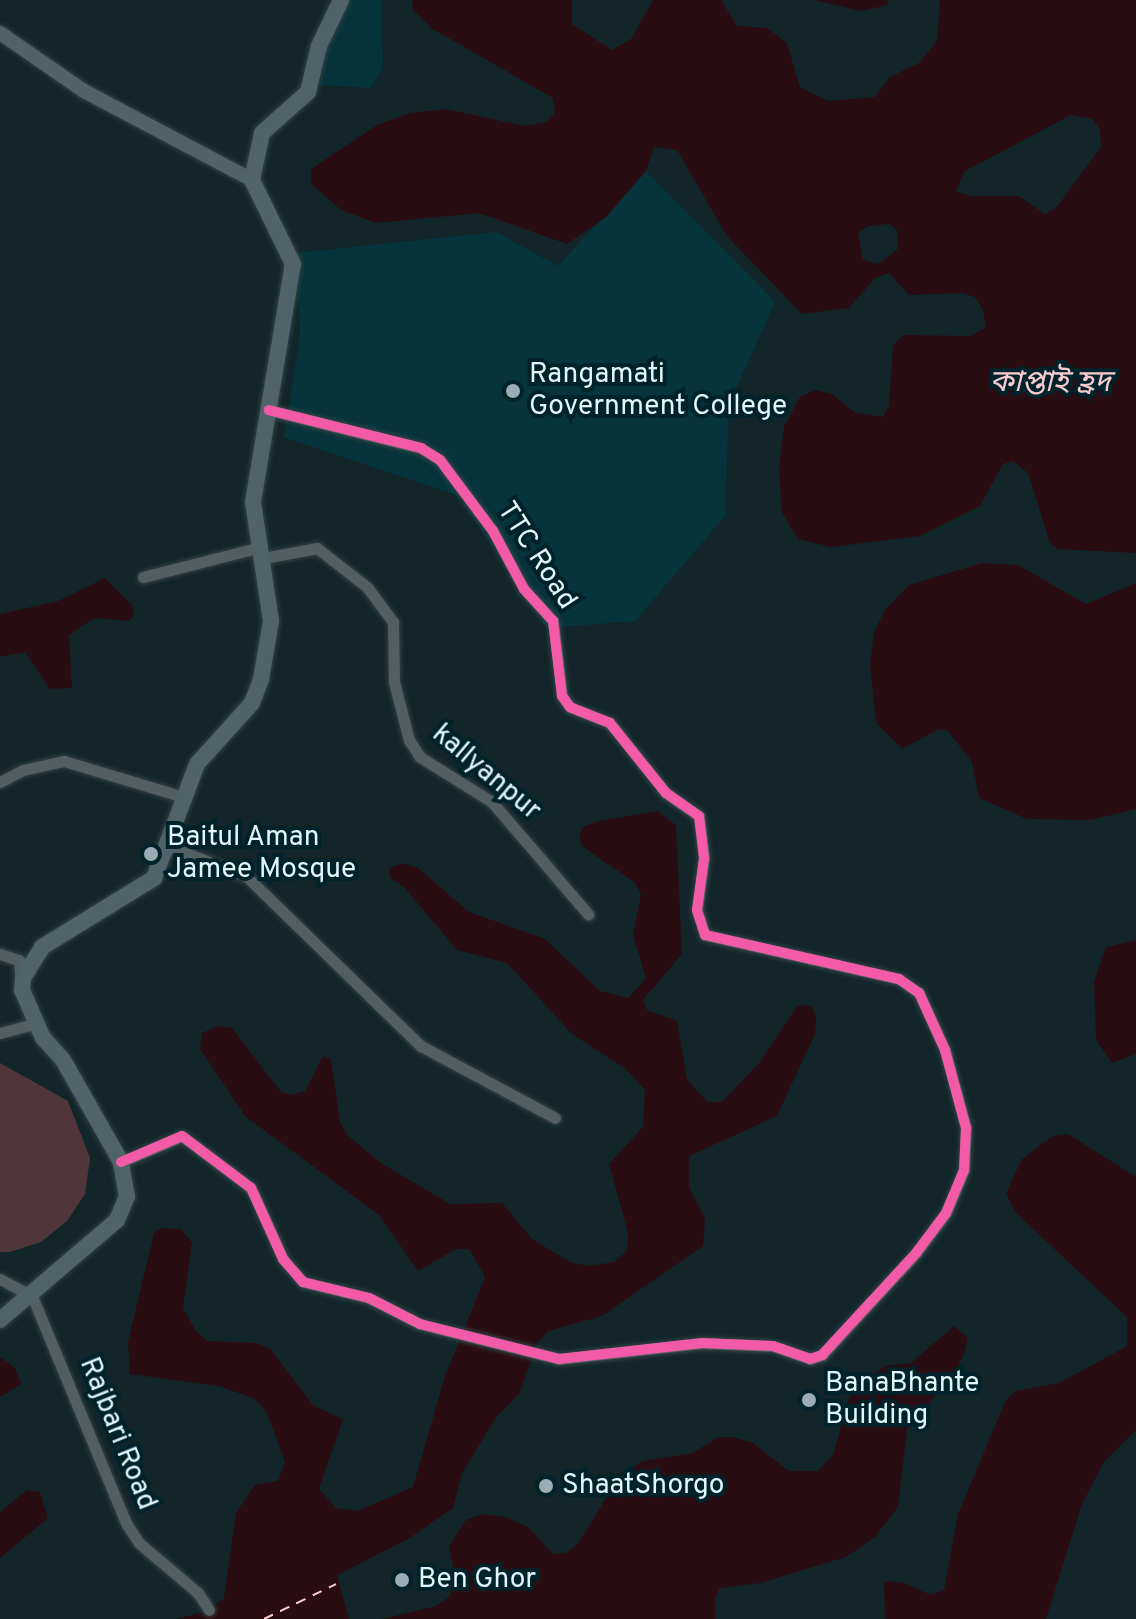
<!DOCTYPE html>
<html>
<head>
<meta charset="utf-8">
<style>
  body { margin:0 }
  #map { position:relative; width:1136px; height:1619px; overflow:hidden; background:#12262a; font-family:Overpass,"Noto Sans Bengali",sans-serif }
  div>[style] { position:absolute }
  .built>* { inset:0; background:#06343d }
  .green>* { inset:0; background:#50363a }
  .water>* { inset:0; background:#2a0d12 }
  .ferry>* { height:2px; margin-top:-1px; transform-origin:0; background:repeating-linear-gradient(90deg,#f9cbcf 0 10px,transparent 0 18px) }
  .roads { filter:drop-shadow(0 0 2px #334144) drop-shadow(0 0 2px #334144) }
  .minor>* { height:11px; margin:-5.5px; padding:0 5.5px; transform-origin:5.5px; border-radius:5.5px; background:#525f62 }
  .major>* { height:14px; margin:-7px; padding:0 7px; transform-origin:7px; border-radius:7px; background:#506266 }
  .highway>* { height:16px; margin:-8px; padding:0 8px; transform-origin:8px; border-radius:8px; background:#4f6468 }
  .cycleway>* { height:10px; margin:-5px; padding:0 5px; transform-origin:5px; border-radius:5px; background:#f35aa7 }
  .dots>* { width:22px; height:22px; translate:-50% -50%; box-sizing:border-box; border:4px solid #00222a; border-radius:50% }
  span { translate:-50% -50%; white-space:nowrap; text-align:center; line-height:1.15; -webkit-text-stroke:8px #00222a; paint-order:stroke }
  .poi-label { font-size:28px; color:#e3f6fb }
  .left { translate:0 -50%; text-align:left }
  .street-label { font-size:28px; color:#e3f6fb }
  .water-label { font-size:30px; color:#f9cbcf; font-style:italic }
</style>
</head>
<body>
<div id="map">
  <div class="built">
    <div style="clip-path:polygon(347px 0,381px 0,383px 68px,370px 88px,320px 85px,327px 43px)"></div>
    <div style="clip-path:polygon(646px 171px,775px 302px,729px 404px,725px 516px,635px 621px,547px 628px,459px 496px,284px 437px,300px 336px,296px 253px,496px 232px,558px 266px)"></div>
  </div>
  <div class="green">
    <div style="clip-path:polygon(0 1063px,68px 1101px,90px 1158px,85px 1194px,67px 1221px,41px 1242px,10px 1252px,0 1252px)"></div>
  </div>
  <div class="water">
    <div style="clip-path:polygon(evenodd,412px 0,572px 0,572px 24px,612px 50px,631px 39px,653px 0,721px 0,737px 26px,767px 28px,787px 43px,800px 87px,828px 101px,875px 97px,890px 77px,919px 63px,937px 41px,940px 0,1136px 0,1136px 553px,1058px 549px,1050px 543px,1028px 473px,1013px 461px,1003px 464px,980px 506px,920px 536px,831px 547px,798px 539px,782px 513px,779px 469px,784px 426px,800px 397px,815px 390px,832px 394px,856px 413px,883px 417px,889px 405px,893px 346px,903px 335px,971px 336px,986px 327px,983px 310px,975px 297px,962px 293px,909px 295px,889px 273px,875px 278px,849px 308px,802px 314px,727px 236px,677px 150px,654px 147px,646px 171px,606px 217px,567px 244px,479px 213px,376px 223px,341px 210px,311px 184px,311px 169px,377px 125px,410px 113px,446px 109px,525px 126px,546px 122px,555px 113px,553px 98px,431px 28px,413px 10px,412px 0,1071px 115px,1092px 119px,1100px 130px,1101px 147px,1056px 208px,1045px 214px,1019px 196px,971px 196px,956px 191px,965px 171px,1071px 115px,412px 0,889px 224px,897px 230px,898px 249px,878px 264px,863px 259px,858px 233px,868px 226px,889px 224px)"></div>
    <div style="clip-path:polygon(814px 0,887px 0,888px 5px,861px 11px)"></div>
    <div style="clip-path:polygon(982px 563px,1018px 565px,1086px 604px,1136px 583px,1136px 809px,1090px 820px,1027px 819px,979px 798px,972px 762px,947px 730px,939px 729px,902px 749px,876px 723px,870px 665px,874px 633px,884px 611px,909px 585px)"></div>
    <div style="clip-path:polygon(105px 578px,132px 605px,134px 616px,128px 621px,94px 618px,69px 635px,72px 688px,50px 689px,25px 652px,0 657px,0 614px,58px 601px)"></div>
    <div style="clip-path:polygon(657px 811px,676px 825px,682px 954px,643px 1000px,647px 1010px,677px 1021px,687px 1079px,698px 1092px,708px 1102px,722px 1102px,760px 1062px,798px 1005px,812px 1006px,816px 1018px,815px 1034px,777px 1116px,689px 1156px,689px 1187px,705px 1219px,703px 1246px,602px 1316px,548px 1331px,537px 1343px,519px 1394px,497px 1416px,462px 1473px,453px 1508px,408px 1539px,337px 1575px,349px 1619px,177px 1619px,209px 1610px,224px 1598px,236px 1513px,255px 1485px,278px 1481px,285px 1462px,267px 1413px,255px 1399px,219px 1386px,130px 1374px,128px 1342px,154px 1233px,161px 1228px,181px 1229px,192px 1243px,183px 1308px,196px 1331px,207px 1341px,257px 1343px,270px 1349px,314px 1406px,343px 1419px,319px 1489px,336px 1508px,358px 1511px,413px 1487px,444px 1379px,485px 1277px,469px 1249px,456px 1249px,418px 1271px,379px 1215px,245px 1116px,200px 1049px,202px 1033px,218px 1026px,232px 1028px,281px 1092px,292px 1095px,305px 1091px,323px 1056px,331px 1059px,340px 1122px,347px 1135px,381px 1163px,450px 1204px,502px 1203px,532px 1239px,570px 1262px,589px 1266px,614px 1262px,627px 1251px,628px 1233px,609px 1164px,643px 1127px,645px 1090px,626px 1069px,572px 1034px,507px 963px,457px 950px,404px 887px,390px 878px,389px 868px,403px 863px,418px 868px,469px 912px,545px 939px,600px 991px,628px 998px,646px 978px,633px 935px,641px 894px,634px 882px,583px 847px,579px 837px,583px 827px,595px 822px)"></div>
    <div style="clip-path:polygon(1136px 940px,1136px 1054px,1112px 1063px,1096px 1040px,1094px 982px,1106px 947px)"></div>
    <div style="clip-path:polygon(1068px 1134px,1136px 1177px,1136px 1430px,1104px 1462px,1082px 1504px,1046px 1619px,885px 1619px,884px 1581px,904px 1583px,931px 1595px,944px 1590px,958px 1514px,1005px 1402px,1015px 1391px,1059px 1383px,1127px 1346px,1127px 1317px,1015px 1212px,1006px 1193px,1022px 1159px,1053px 1136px)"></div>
    <div style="clip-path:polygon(954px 1326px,968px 1338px,964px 1354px,955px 1373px,907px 1429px,898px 1507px,875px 1537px,846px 1557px,760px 1583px,720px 1588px,715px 1598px,715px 1619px,382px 1619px,436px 1606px,450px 1596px,454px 1571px,449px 1546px,466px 1520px,482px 1514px,506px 1517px,528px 1527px,553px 1554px,566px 1553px,578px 1544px,619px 1477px,643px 1461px,693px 1453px,718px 1437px,733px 1437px,753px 1443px,789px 1471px,818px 1471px,833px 1455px,851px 1392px,885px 1366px,911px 1363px)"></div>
    <div style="clip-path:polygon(0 1357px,15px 1368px,21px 1384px,0 1397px)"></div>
    <div style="clip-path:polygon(27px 1490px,40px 1492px,48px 1518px,0 1558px,0 1512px)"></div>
  </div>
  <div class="ferry">
    <div style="left:264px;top:1619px;width:80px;rotate:-25.9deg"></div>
  </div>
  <div class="roads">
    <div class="minor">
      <div style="left:264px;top:558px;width:54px;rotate:-10.7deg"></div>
      <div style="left:317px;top:548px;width:63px;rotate:38deg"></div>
      <div style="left:367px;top:587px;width:44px;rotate:53.4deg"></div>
      <div style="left:393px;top:622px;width:60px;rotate:89deg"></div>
      <div style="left:394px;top:682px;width:60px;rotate:75.5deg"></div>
      <div style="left:409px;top:740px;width:20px;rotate:57deg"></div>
      <div style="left:420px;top:757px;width:85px;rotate:32deg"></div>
      <div style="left:492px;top:802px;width:148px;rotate:49.4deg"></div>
      <div style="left:143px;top:577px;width:122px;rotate:-14.3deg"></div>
      <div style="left:0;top:782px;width:26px;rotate:-28deg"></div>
      <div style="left:23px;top:770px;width:42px;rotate:-12.4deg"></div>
      <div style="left:64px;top:761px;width:124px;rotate:16.8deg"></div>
      <div style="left:168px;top:846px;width:84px;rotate:21deg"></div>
      <div style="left:246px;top:876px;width:244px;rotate:44.2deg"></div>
      <div style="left:421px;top:1046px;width:152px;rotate:28.2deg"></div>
      <div style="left:0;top:954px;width:20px;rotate:18deg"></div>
      <div style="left:19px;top:960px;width:22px;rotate:85deg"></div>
      <div style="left:0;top:1033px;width:38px;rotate:-15deg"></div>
      <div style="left:121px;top:1162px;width:66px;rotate:-23.1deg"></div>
      <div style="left:182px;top:1136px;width:86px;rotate:37deg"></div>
      <div style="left:251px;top:1188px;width:78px;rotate:65.7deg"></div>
      <div style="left:283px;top:1259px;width:30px;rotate:49deg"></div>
      <div style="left:303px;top:1282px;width:68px;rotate:13.6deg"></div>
      <div style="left:369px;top:1298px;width:57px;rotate:27deg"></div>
      <div style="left:420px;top:1324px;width:143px;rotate:14.1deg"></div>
      <div style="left:559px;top:1359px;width:144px;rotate:-6.4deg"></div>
      <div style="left:702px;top:1343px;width:71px;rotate:2.4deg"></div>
      <div style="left:773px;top:1346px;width:39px;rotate:19deg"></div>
      <div style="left:810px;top:1359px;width:13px;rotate:-18deg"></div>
      <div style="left:822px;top:1355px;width:139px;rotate:-47.3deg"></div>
      <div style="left:916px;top:1253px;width:50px;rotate:-53.1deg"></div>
      <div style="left:946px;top:1213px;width:47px;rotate:-67.3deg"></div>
      <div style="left:964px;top:1170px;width:42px;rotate:-87.3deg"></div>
      <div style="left:966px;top:1128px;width:81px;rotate:-105.1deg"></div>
      <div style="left:945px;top:1050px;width:63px;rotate:-114.5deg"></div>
      <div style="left:919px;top:993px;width:24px;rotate:-145deg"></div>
      <div style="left:899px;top:979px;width:199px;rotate:-167.2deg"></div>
      <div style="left:705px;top:935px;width:26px;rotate:-108deg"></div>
      <div style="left:697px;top:910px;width:52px;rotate:-82.3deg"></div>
      <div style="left:704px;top:858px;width:42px;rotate:-96.8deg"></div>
      <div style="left:699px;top:816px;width:40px;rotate:-145.1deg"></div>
      <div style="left:666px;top:793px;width:90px;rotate:-128.7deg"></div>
      <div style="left:610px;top:723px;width:43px;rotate:-158.2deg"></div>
      <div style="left:570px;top:707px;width:14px;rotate:-126deg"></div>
      <div style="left:562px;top:696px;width:76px;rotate:-96.8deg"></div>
      <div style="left:553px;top:621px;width:43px;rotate:-132.2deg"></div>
      <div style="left:524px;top:589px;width:66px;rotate:-118.1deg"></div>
      <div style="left:493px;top:531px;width:89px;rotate:-126.7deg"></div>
      <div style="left:440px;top:460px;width:22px;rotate:-148deg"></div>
      <div style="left:421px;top:448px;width:157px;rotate:-166deg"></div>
      <div style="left:0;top:1279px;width:36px;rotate:28deg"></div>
      <div style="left:32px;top:1296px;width:246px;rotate:67.5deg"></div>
      <div style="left:126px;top:1523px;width:24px;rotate:57deg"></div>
      <div style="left:139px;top:1543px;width:77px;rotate:40.3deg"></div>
      <div style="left:198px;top:1593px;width:20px;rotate:57deg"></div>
    </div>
    <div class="major">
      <div style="left:0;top:33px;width:102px;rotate:34.6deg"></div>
      <div style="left:84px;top:91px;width:190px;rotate:27.9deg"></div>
    </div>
    <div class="highway">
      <div style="left:0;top:1320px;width:154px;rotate:-40.5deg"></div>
      <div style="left:117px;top:1220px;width:25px;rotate:-67deg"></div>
      <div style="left:127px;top:1197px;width:36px;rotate:-100deg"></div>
      <div style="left:121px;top:1162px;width:117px;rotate:-119.6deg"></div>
      <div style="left:63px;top:1060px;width:30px;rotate:-132deg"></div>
      <div style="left:43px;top:1038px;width:52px;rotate:-113.6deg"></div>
      <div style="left:22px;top:990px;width:12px;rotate:-85deg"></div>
      <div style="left:23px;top:978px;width:36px;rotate:-58deg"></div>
      <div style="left:42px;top:947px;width:132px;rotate:-31.6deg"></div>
      <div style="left:154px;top:878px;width:122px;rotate:-69.3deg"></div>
      <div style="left:197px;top:764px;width:82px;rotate:-48deg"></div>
      <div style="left:252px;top:703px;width:26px;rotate:-69deg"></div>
      <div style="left:261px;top:679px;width:59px;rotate:-80.2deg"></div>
      <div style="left:271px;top:621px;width:120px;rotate:-98.6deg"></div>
      <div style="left:253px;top:502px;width:241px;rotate:-80.5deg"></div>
      <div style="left:293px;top:264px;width:93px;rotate:-116deg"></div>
      <div style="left:252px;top:180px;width:48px;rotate:-78deg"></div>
      <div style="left:262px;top:133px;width:62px;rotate:-41.7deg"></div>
      <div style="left:308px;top:92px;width:47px;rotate:-76.6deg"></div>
      <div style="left:319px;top:46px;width:51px;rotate:-64.4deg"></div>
    </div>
  </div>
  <div class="cycleway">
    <div style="left:121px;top:1162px;width:66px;rotate:-23.1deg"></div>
    <div style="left:182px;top:1136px;width:86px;rotate:37deg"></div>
    <div style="left:251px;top:1188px;width:78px;rotate:65.7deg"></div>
    <div style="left:283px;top:1259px;width:30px;rotate:49deg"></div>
    <div style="left:303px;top:1282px;width:68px;rotate:13.6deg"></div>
    <div style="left:369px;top:1298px;width:57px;rotate:27deg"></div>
    <div style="left:420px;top:1324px;width:143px;rotate:14.1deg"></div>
    <div style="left:559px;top:1359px;width:144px;rotate:-6.4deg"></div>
    <div style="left:702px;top:1343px;width:71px;rotate:2.4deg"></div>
    <div style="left:773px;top:1346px;width:39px;rotate:19deg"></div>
    <div style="left:810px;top:1359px;width:13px;rotate:-18deg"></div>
    <div style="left:822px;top:1355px;width:139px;rotate:-47.3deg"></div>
    <div style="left:916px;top:1253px;width:50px;rotate:-53.1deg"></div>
    <div style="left:946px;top:1213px;width:47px;rotate:-67.3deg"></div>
    <div style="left:964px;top:1170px;width:42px;rotate:-87.3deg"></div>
    <div style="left:966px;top:1128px;width:81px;rotate:-105.1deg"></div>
    <div style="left:945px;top:1050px;width:63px;rotate:-114.5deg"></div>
    <div style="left:919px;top:993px;width:24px;rotate:-145deg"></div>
    <div style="left:899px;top:979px;width:199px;rotate:-167.2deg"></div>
    <div style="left:705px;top:935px;width:26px;rotate:-108deg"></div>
    <div style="left:697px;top:910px;width:52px;rotate:-82.3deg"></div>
    <div style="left:704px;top:858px;width:42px;rotate:-96.8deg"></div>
    <div style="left:699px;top:816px;width:40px;rotate:-145.1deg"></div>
    <div style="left:666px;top:793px;width:90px;rotate:-128.7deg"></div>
    <div style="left:610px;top:723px;width:43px;rotate:-158.2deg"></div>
    <div style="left:570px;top:707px;width:14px;rotate:-126deg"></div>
    <div style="left:562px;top:696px;width:76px;rotate:-96.8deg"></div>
    <div style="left:553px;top:621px;width:43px;rotate:-132.2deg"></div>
    <div style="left:524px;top:589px;width:66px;rotate:-118.1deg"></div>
    <div style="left:493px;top:531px;width:89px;rotate:-126.7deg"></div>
    <div style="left:440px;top:460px;width:22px;rotate:-148deg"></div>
    <div style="left:421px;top:448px;width:157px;rotate:-166deg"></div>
  </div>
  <div class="dots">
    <div style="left:513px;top:391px;background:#9aadb2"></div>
    <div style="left:151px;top:854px;background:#9aadb2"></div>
    <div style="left:809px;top:1400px;background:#9aadb2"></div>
    <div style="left:546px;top:1486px;background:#9aadb2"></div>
    <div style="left:402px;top:1580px;background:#9aadb2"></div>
  </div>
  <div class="poi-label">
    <span class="left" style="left:529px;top:391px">Rangamati<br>Government College</span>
    <span class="left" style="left:167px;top:854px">Baitul Aman<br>Jamee Mosque</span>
    <span class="left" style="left:825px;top:1400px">BanaBhante<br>Building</span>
    <span class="left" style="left:562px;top:1486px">ShaatShorgo</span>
    <span class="left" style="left:418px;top:1580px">Ben Ghor</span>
  </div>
  <div class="street-label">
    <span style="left:536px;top:556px;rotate:57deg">TTC Road</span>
    <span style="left:486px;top:773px;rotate:40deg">kallyanpur</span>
    <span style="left:117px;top:1434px;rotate:68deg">Rajbari Road</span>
  </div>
  <div class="water-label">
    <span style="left:1050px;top:384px">কাপ্তাই হ্রদ</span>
  </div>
</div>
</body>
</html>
